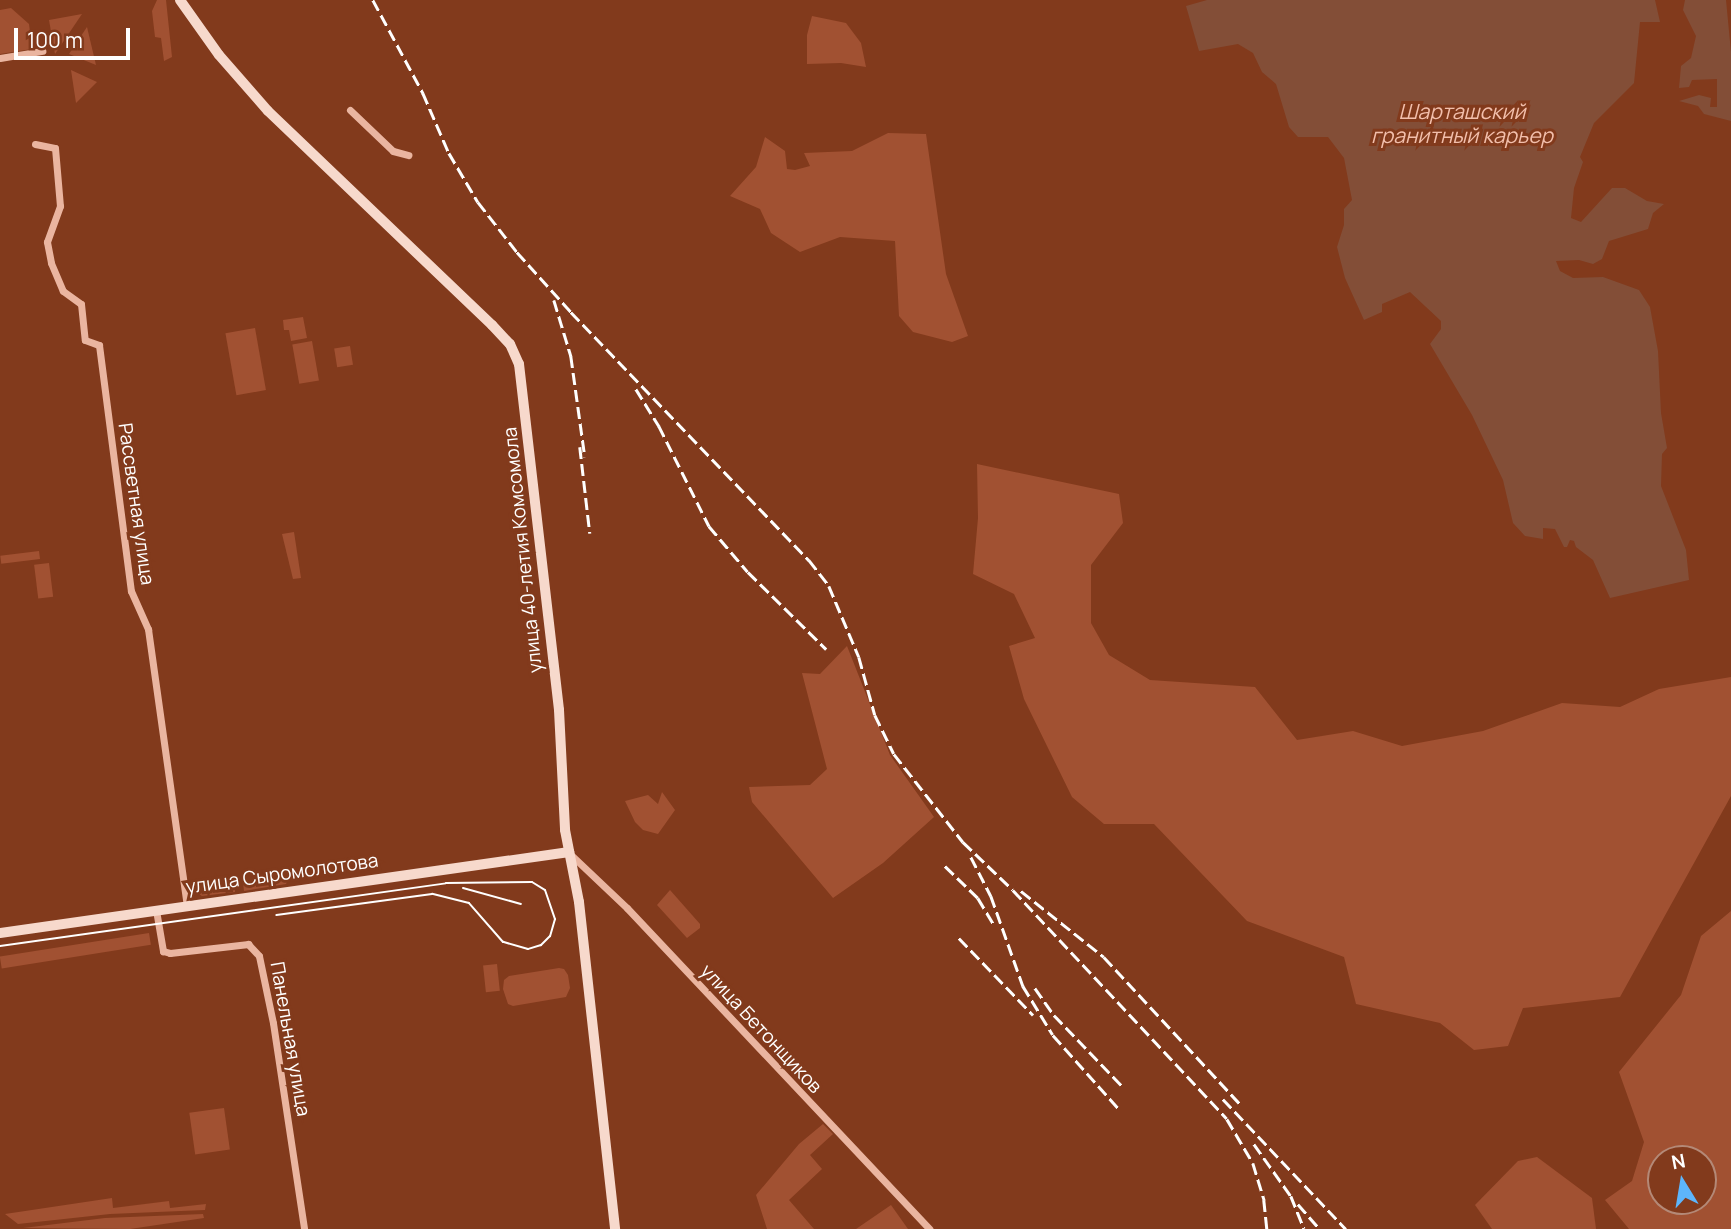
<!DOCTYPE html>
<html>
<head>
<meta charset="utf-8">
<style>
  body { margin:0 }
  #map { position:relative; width:1731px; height:1229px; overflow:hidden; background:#823a1c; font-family:Manrope,sans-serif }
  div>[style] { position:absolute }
  .green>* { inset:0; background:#a15132; transform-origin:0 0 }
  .water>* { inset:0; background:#834e37 }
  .street>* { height:7px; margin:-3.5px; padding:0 3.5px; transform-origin:3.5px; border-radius:3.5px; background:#eab5a0 }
  .secondary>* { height:10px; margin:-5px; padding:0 5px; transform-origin:5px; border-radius:5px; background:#f7d9cc }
  .tram>* { height:2px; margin:-1px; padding:0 1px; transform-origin:1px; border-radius:1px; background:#fff }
  .rail>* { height:2.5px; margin-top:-1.25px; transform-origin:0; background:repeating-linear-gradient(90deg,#fff 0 12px,transparent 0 17px) }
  span { translate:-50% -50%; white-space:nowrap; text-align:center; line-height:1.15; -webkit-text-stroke:6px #823a1c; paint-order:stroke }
  .street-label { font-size:19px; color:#fff }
  .water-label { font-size:21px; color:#f2bfac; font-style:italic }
  .north { position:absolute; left:1647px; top:1145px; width:70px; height:70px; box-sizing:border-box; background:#823a1c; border:2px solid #b48977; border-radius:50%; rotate:349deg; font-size:19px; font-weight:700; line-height:28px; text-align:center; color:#fff }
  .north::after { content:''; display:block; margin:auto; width:24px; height:32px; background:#5db5fb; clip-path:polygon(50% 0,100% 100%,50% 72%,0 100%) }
  .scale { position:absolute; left:14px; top:28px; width:116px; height:32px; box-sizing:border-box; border:4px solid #fff; border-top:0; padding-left:9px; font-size:21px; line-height:24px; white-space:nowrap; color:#fff; -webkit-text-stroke:5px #823a1c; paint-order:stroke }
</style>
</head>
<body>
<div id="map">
  <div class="green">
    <div style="clip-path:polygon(157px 0,166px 0,172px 57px,164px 61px,161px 38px,155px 37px,152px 11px)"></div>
    <div style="clip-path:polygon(11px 8px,29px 24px,32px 49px,0 54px,0 10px)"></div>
    <div style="clip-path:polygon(82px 14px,55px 54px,49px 20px)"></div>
    <div style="clip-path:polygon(812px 16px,846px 23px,861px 43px,866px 67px,841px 63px,807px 64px,807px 35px)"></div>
    <div style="clip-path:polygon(87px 27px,96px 65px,69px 54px)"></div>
    <div style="clip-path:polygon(71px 70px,97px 82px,76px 103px)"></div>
    <div style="clip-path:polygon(888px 133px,926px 134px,946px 274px,968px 336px,952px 342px,913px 332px,899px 316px,895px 241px,840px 237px,800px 252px,771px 233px,760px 209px,730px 196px,756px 167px,765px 137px,785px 151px,787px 169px,795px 170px,810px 166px,804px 153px,852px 151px)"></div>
    <div style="clip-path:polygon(303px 317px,307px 338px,291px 341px,289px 330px,284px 330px,283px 320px)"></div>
    <div style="left:255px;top:328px;width:63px;height:30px;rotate:80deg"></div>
    <div style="left:312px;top:341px;width:40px;height:20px;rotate:80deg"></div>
    <div style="left:350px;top:346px;width:19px;height:16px;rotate:81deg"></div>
    <div style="clip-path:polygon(977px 464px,1119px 494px,1123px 523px,1091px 565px,1091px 623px,1109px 655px,1150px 680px,1255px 687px,1297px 740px,1353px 731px,1402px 746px,1483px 731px,1562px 703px,1620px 707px,1659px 689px,1731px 677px,1731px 796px,1620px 997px,1523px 1008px,1508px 1046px,1474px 1050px,1440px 1023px,1356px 1004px,1344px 957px,1247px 921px,1154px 824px,1104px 824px,1072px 797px,1024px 699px,1009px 646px,1035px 638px,1014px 594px,973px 574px,978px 518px)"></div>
    <div style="clip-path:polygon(294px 532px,301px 578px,293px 579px,282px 534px)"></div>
    <div style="left:39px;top:551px;width:8px;height:39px;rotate:83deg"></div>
    <div style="left:49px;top:563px;width:34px;height:15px;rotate:83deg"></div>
    <div style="clip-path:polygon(847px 646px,890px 755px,934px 817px,883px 863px,833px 898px,752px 802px,749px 787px,810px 785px,827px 769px,802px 673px,820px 674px)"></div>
    <div style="clip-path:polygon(662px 792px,675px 810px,658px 834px,643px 830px,635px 822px,625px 801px,648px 795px,658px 804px)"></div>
    <div style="clip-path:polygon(290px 876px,286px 884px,244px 891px,243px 882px)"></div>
    <div style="clip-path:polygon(235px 884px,235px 892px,202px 896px,193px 890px)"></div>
    <div style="clip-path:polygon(670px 890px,700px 924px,700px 928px,687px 938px,657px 905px)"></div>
    <div style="clip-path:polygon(evenodd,1731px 911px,1731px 1229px,1629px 1229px,1605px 1200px,1632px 1181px,1644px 1142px,1619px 1072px,1681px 995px,1701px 936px,1731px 911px,1703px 1159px,1703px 1201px,1661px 1201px,1661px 1159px,1703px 1159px)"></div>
    <div style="left:149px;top:933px;width:12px;height:151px;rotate:81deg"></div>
    <div style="left:497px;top:964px;width:27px;height:14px;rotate:84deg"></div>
    <div style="clip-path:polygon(559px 968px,564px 969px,568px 975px,570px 988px,566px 997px,513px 1006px,508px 1004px,503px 989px,504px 980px,509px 976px)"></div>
    <div style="left:224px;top:1108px;width:42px;height:35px;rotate:82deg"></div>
    <div style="clip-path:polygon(823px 1124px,833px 1134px,810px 1155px,822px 1169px,789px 1200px,814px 1229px,767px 1229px,756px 1195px,799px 1144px)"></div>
    <div style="clip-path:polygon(1537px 1157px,1592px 1198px,1596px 1229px,1492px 1229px,1475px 1205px,1518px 1161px)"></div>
    <div style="clip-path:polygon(112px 1198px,113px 1208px,169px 1201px,170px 1208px,206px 1204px,205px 1210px,110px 1214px,18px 1224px,5px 1214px)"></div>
    <div style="clip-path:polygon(891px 1205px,908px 1229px,856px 1229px)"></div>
    <div style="clip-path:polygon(203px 1214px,204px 1218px,130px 1229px,23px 1228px,105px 1218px)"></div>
  </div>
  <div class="water">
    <div style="clip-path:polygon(1207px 0,1655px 0,1660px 22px,1640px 22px,1634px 83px,1594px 123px,1580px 157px,1583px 162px,1574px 188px,1571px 218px,1581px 222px,1612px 188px,1625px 188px,1647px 201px,1664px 204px,1653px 213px,1648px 229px,1609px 241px,1602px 259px,1593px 264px,1579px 260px,1556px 261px,1560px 271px,1573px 278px,1603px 277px,1639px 290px,1650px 307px,1658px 351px,1661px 413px,1667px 448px,1662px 454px,1661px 486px,1686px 550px,1689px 580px,1610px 598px,1593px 560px,1576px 547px,1574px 541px,1570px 540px,1567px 547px,1564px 547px,1555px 529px,1543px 528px,1543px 539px,1525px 536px,1513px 523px,1503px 480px,1472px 415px,1430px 344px,1441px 329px,1441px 321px,1410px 292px,1382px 304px,1382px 312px,1364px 320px,1345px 278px,1337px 247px,1344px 225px,1344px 209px,1352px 200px,1344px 158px,1328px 137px,1298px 137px,1289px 127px,1276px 84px,1262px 72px,1253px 53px,1238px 44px,1199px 51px,1186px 6px)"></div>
    <div style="clip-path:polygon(1685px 0,1726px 0,1731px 52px,1731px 121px,1704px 114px,1698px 106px,1679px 101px,1699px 95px,1711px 98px,1710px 107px,1717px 107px,1717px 79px,1692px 80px,1689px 87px,1679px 88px,1681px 66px,1691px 58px,1696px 36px,1683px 10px)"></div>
  </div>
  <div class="street">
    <div style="left:0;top:58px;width:43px;rotate:-9.5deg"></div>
    <div style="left:350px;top:110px;width:59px;rotate:43.6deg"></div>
    <div style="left:393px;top:151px;width:16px;rotate:15deg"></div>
    <div style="left:35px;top:144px;width:20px;rotate:11deg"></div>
    <div style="left:55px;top:148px;width:58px;rotate:85.1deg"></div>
    <div style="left:60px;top:206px;width:38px;rotate:110deg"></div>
    <div style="left:47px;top:242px;width:21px;rotate:79deg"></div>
    <div style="left:51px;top:263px;width:30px;rotate:67deg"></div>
    <div style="left:63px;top:291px;width:22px;rotate:36deg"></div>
    <div style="left:81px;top:304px;width:36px;rotate:84deg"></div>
    <div style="left:85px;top:340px;width:15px;rotate:20deg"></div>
    <div style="left:99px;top:345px;width:248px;rotate:82.6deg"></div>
    <div style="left:131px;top:591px;width:42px;rotate:65.9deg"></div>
    <div style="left:148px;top:629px;width:279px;rotate:82deg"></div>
    <div style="left:569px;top:853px;width:80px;rotate:43.5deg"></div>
    <div style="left:627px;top:908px;width:441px;rotate:46.7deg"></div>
    <div style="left:156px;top:910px;width:42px;rotate:80.3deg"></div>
    <div style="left:163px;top:951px;width:7px;rotate:16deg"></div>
    <div style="left:170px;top:953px;width:79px;rotate:-6.6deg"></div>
    <div style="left:248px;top:944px;width:16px;rotate:47deg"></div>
    <div style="left:259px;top:956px;width:68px;rotate:78.2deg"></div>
    <div style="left:273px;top:1023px;width:208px;rotate:81.4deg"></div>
  </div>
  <div class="secondary">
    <div style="left:180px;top:0;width:67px;rotate:54.7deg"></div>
    <div style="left:219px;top:55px;width:74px;rotate:48.8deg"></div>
    <div style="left:268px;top:111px;width:310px;rotate:43.7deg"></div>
    <div style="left:492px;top:325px;width:26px;rotate:47deg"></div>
    <div style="left:510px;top:344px;width:22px;rotate:66deg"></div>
    <div style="left:519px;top:364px;width:348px;rotate:83.4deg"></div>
    <div style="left:559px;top:710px;width:120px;rotate:87.1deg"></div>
    <div style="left:565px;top:830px;width:73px;rotate:79deg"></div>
    <div style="left:579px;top:902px;width:329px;rotate:83.7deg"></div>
    <div style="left:0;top:933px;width:575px;rotate:-8.1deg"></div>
  </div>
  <div class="tram">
    <div style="left:463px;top:888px;width:60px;rotate:15.4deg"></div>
    <div style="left:0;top:946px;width:450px;rotate:-8deg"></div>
    <div style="left:446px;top:883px;width:86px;rotate:-0.7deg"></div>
    <div style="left:532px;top:882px;width:15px;rotate:32deg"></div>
    <div style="left:545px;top:890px;width:31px;rotate:71deg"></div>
    <div style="left:555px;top:919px;width:18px;rotate:106deg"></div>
    <div style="left:550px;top:936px;width:13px;rotate:135deg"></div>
    <div style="left:541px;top:945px;width:14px;rotate:163deg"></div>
    <div style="left:528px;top:949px;width:26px;rotate:-164deg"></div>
    <div style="left:503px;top:942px;width:52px;rotate:-131.1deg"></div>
    <div style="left:469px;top:903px;width:38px;rotate:-166deg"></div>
    <div style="left:432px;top:894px;width:157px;rotate:172.3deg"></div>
  </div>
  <div class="rail">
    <div style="left:373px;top:0;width:106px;rotate:61.7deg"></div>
    <div style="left:423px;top:93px;width:65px;rotate:66.6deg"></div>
    <div style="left:449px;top:153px;width:57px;rotate:59.4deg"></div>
    <div style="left:478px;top:202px;width:63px;rotate:52deg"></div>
    <div style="left:517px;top:252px;width:81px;rotate:48deg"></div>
    <div style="left:571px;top:312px;width:344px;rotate:46.2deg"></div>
    <div style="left:809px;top:560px;width:33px;rotate:52deg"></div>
    <div style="left:829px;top:586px;width:77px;rotate:67.1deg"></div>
    <div style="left:859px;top:657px;width:60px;rotate:74.6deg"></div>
    <div style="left:875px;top:715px;width:43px;rotate:64deg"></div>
    <div style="left:894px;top:754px;width:112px;rotate:51.9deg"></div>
    <div style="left:963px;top:842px;width:69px;rotate:43.8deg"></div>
    <div style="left:1013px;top:890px;width:313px;rotate:46.9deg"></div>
    <div style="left:1227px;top:1119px;width:51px;rotate:59.4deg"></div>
    <div style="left:1253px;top:1163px;width:39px;rotate:73deg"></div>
    <div style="left:1264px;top:1200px;width:29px;rotate:84deg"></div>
    <div style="left:554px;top:300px;width:59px;rotate:73.1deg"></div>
    <div style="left:571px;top:356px;width:102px;rotate:82.1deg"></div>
    <div style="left:636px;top:389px;width:44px;rotate:58.1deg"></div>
    <div style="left:659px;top:426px;width:112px;rotate:63.4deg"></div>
    <div style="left:709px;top:526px;width:60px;rotate:49.7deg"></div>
    <div style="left:748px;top:572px;width:110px;rotate:44.6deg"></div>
    <div style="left:580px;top:447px;width:87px;rotate:83.4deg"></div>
    <div style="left:971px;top:857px;width:44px;rotate:62.9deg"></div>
    <div style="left:991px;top:896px;width:96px;rotate:70.4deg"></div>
    <div style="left:1023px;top:986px;width:57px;rotate:58.5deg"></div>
    <div style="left:1053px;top:1035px;width:98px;rotate:48.3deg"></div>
    <div style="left:945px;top:866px;width:46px;rotate:44.1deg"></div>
    <div style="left:978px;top:898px;width:33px;rotate:59deg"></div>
    <div style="left:1021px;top:891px;width:106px;rotate:38.5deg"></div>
    <div style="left:1104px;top:957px;width:202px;rotate:47.2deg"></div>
    <div style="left:959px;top:938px;width:107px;rotate:46.1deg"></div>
    <div style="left:1035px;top:988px;width:33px;rotate:55deg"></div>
    <div style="left:1054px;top:1015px;width:101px;rotate:46.2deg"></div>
    <div style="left:1223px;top:1099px;width:179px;rotate:46.6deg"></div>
    <div style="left:1254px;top:1144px;width:64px;rotate:54.6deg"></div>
    <div style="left:1291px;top:1196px;width:35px;rotate:68deg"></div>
    <div style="left:1298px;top:1204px;width:33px;rotate:49deg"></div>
  </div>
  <div class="street-label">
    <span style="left:136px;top:504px;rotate:82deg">Рассветная улица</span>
    <span style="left:523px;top:550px;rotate:-96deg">улица 40-летия Комсомола</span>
    <span style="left:282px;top:874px;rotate:-8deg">улица Сыромолотова</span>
    <span style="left:761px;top:1029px;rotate:47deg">улица Бетонщиков</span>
    <span style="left:290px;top:1039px;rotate:80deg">Панельная улица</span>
  </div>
  <div class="water-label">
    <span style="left:1462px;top:123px">Шарташский<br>гранитный карьер</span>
  </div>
  <div class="north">N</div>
  <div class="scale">100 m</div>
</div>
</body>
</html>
